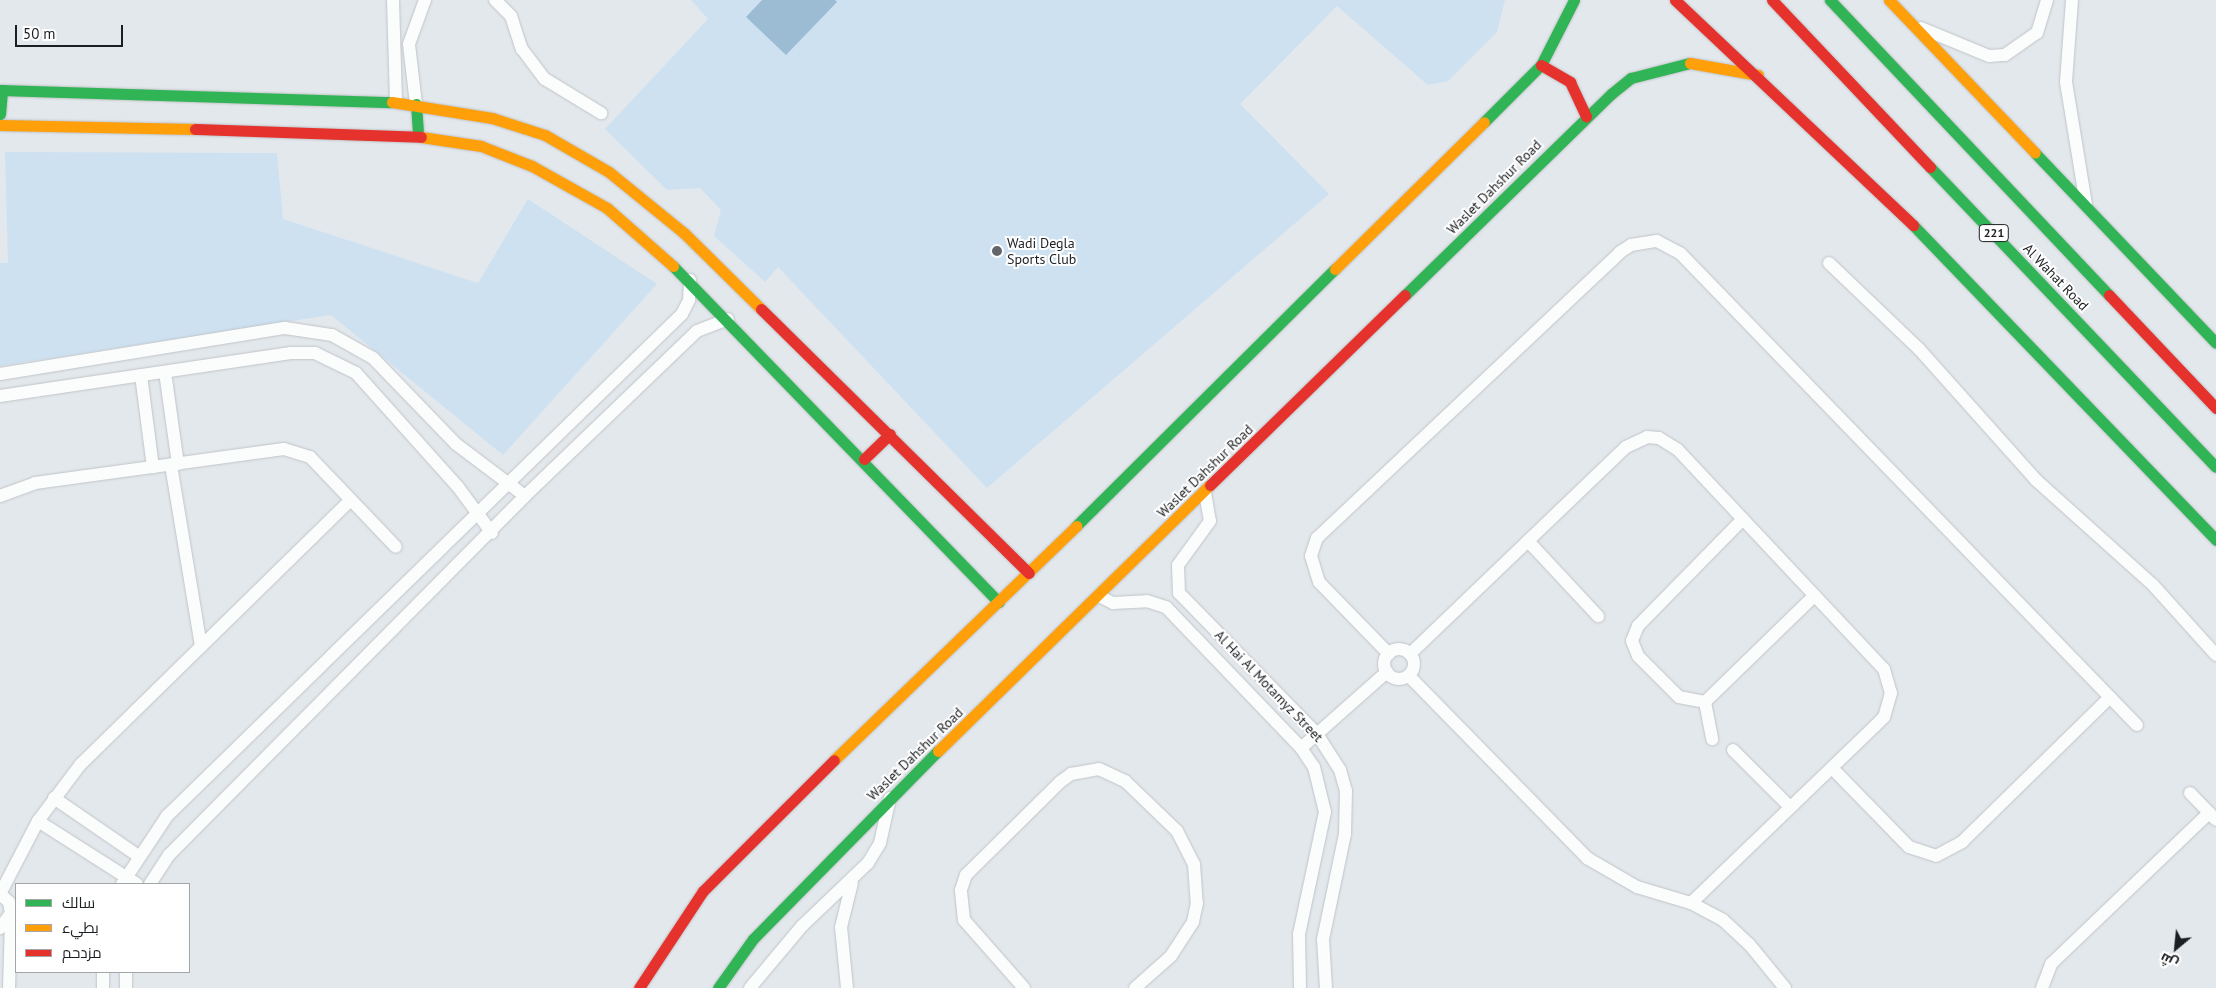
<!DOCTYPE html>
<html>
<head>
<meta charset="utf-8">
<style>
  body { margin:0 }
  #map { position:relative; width:2216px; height:988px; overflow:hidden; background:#e3e8ed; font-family:"PT Sans",Cairo,sans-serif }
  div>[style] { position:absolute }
  .green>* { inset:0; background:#cde1f1 }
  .water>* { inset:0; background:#9cbcd4 }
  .roads { filter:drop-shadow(0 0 1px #c0c4c7) drop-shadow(0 0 1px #c0c4c7) }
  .street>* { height:12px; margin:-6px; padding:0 6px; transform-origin:6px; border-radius:6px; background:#fbfcfc }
  .street>.ring { margin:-6px; padding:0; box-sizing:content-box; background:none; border:12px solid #fbfcfc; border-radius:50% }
  .fast>* { height:11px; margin:-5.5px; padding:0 5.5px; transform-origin:5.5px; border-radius:5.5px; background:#30b455 }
  .slow>* { height:11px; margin:-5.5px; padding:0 5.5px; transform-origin:5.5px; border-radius:5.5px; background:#ff9f0a }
  .jam>* { height:11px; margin:-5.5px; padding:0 5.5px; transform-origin:5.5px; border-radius:5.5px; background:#e5322d }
  .dots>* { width:14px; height:14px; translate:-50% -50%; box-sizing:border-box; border:2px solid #fff; border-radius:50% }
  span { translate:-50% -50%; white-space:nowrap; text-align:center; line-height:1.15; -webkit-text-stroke:4px #fff; paint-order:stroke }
  .shield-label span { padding:1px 4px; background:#fff; border:1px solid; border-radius:4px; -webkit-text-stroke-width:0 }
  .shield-label { font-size:12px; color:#1c1f22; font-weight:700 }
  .street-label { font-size:14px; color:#1c1f22 }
  .poi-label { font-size:14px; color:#1c1f22 }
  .left { translate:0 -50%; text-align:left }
  .legend { position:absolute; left:15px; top:883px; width:175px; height:90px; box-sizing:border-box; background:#fff; border:1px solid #a4a5a7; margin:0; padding:6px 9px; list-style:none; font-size:15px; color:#1c1f22 }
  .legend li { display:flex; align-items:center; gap:10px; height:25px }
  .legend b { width:25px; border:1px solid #a4a5a7 }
  .north { position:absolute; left:2151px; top:923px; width:50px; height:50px; -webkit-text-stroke:4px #fff; paint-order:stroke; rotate:208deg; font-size:14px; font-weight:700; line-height:20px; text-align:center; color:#1c1f22 }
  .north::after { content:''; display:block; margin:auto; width:18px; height:22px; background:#1c1f22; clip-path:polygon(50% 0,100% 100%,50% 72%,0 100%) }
  .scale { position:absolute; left:15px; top:25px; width:108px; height:22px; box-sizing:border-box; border:2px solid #1c1f22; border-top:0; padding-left:6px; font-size:15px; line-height:18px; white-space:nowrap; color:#1c1f22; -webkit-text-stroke:4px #fff; paint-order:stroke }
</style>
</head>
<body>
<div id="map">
  <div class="green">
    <div style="clip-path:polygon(691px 0,1505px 0,1497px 32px,1448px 81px,1428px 85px,1337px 6px,1240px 104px,1329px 194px,987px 488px,778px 267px,765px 282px,714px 236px,721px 210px,700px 188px,667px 190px,605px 129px,708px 19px)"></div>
    <div style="clip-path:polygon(5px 152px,277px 153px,283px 219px,478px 283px,528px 199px,657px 284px,503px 455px,331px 315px,0 366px,0 263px,8px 263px)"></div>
  </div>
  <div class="water">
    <div style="clip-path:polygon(762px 0,835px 0,837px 2px,786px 55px,746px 17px)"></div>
  </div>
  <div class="roads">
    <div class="street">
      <div style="left:393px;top:0;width:102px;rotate:88.3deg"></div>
      <div style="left:495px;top:0;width:23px;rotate:45deg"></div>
      <div style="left:511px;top:16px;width:35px;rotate:72deg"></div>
      <div style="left:522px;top:49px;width:38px;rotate:53deg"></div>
      <div style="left:545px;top:79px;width:66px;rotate:31.3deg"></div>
      <div style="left:2072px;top:0;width:82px;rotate:94.2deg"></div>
      <div style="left:2066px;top:82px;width:124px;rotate:80.7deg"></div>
      <div style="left:1921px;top:28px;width:74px;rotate:22.4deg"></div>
      <div style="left:1989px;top:56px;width:16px;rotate:-4deg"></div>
      <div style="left:2005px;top:55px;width:39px;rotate:-35deg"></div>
      <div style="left:2037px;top:33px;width:34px;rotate:-73deg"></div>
      <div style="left:416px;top:104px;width:60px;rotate:-96.7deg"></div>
      <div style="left:409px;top:44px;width:47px;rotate:-70deg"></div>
      <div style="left:1829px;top:263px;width:124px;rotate:43.7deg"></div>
      <div style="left:1919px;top:349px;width:176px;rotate:48.2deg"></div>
      <div style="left:2036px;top:480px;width:157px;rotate:41.9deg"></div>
      <div style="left:2153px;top:585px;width:94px;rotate:48deg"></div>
      <div style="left:165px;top:372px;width:93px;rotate:82deg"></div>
      <div style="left:0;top:374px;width:289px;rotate:-9.2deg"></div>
      <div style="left:285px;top:328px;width:48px;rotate:8.5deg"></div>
      <div style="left:332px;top:335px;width:47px;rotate:29.3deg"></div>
      <div style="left:373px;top:358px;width:120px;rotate:46deg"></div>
      <div style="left:456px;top:444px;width:86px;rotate:37deg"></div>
      <div style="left:141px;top:375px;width:93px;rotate:82.6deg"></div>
      <div style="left:0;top:396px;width:294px;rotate:-8.4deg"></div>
      <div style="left:291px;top:353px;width:24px"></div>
      <div style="left:315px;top:353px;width:46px;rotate:26deg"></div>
      <div style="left:356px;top:373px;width:153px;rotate:48.2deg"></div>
      <div style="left:458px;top:487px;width:57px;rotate:53.5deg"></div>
      <div style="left:171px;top:465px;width:184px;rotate:80.6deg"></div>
      <div style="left:1205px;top:493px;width:28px;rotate:80deg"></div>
      <div style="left:1210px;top:521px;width:54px;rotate:126deg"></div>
      <div style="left:1178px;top:565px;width:28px;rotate:88deg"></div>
      <div style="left:1179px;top:593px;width:197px;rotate:45.6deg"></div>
      <div style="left:1317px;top:734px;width:43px;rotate:57.4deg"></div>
      <div style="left:1340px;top:770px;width:22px;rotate:74deg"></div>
      <div style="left:1346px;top:791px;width:43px;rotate:91.3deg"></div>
      <div style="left:1345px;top:834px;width:107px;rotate:101.8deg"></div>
      <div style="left:1323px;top:939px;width:49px;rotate:86.5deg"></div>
      <div style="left:0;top:496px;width:37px;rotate:-20deg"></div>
      <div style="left:35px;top:483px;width:251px;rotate:-7.8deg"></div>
      <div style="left:284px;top:449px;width:27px;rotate:17deg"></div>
      <div style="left:310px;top:457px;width:124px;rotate:46.3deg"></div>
      <div style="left:1743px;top:519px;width:150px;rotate:134.5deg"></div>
      <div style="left:1638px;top:626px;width:16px;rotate:112deg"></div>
      <div style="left:1632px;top:641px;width:16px;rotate:68deg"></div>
      <div style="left:1638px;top:656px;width:58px;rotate:45deg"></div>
      <div style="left:1679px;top:697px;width:26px;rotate:11deg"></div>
      <div style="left:1705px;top:702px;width:153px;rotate:-44.2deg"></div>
      <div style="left:1528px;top:541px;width:103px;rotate:47deg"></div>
      <div style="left:1099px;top:596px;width:16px;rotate:27deg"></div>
      <div style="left:1113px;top:603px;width:34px;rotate:-3deg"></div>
      <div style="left:1147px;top:601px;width:20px;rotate:18deg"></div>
      <div style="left:1166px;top:607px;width:195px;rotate:46.2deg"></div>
      <div style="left:1301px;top:748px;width:23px;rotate:56deg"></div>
      <div style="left:1314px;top:767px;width:46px;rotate:76.3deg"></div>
      <div style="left:1325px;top:812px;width:125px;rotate:102deg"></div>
      <div style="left:1299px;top:934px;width:54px;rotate:88.9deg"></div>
      <div class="ring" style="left:1384px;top:649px;width:18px;height:18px"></div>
      <div style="left:1389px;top:654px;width:100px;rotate:-134.2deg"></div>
      <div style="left:1319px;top:582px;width:27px;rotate:-107deg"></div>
      <div style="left:1311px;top:556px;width:19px;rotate:-72deg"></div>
      <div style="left:1317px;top:538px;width:417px;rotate:-43.3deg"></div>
      <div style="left:1620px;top:252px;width:13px;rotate:-32deg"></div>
      <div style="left:1631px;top:245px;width:26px;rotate:-9deg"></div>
      <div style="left:1657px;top:241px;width:26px;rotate:28deg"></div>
      <div style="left:1680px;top:253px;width:657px;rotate:45.93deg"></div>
      <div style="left:1410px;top:654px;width:299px;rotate:-43.8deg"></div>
      <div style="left:1626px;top:447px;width:23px;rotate:-25deg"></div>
      <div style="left:1647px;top:437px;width:12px;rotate:5deg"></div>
      <div style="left:1659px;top:438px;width:22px;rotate:32deg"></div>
      <div style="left:1678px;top:450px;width:301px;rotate:46.8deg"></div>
      <div style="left:1884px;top:669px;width:25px;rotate:74deg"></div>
      <div style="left:1891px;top:693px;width:25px;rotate:106deg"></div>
      <div style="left:1884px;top:717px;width:13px;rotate:135deg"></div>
      <div style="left:1875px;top:726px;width:255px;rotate:136.1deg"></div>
      <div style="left:1409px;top:676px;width:255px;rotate:45.6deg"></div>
      <div style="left:1587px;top:858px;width:58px;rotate:30.1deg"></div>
      <div style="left:1637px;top:887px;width:56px;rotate:16.5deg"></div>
      <div style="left:1691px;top:903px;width:36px;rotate:28deg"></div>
      <div style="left:1723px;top:920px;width:35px;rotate:43deg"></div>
      <div style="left:1749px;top:944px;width:57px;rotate:50.7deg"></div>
      <div style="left:1705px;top:702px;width:38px;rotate:79deg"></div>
      <div style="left:1301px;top:748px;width:115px;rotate:-41.5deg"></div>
      <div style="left:1733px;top:750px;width:81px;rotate:45deg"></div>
      <div style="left:1832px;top:768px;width:110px;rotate:45.7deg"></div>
      <div style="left:1909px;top:847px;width:28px;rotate:18deg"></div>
      <div style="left:1936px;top:856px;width:30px;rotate:-28deg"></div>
      <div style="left:1962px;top:842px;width:207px;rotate:-44.4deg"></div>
      <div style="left:2190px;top:793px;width:37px;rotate:46deg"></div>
      <div style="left:54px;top:798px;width:101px;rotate:34.5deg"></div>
      <div style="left:38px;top:821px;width:117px;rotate:32.5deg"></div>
      <div style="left:122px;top:884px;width:82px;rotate:-56.5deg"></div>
      <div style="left:167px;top:816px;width:719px;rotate:-44.27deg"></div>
      <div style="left:682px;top:314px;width:16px;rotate:-63deg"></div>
      <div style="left:689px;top:300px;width:20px;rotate:-87deg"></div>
      <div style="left:150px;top:884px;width:35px;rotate:-57deg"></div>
      <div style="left:169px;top:855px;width:506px;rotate:-45.24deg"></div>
      <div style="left:525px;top:496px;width:238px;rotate:-43.8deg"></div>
      <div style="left:697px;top:331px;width:33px;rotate:-21deg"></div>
      <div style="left:0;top:894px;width:82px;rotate:-62.5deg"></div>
      <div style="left:38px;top:821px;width:70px;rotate:-53.1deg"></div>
      <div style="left:80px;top:765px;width:379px;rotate:-44.4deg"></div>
      <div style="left:0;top:894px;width:12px;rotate:42deg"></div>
      <div style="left:9px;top:902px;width:11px;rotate:80deg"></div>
      <div style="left:11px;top:913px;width:19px;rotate:126deg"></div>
      <div style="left:9px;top:988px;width:69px;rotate:-88.3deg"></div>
      <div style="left:103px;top:988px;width:16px;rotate:-90deg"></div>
      <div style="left:126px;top:988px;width:16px;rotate:-90deg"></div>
      <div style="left:750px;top:988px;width:81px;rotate:-50deg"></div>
      <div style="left:802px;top:926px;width:91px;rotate:-43.7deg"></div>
      <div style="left:868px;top:863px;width:23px;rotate:-59deg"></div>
      <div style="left:880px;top:843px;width:46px;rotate:-77.5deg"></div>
      <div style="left:847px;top:988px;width:61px;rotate:-95.6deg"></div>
      <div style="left:841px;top:927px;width:45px;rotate:-76deg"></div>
      <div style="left:1024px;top:988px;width:91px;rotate:-131.4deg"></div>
      <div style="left:964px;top:920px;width:30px;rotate:-96deg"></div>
      <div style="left:961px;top:890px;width:16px;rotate:-72deg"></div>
      <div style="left:966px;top:875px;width:132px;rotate:-44.7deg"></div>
      <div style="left:1060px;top:782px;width:14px;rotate:-36deg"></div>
      <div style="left:1071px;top:774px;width:28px;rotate:-10deg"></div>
      <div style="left:1099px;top:769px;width:29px;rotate:25deg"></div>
      <div style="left:1125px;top:781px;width:72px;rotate:43.9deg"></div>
      <div style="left:1177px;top:831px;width:37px;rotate:63deg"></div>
      <div style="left:1194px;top:864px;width:39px;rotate:86deg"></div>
      <div style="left:1197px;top:903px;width:19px;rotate:102deg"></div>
      <div style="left:1193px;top:922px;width:40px;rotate:122.9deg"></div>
      <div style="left:1171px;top:956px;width:48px;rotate:138.4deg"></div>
      <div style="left:2042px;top:988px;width:26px;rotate:-69deg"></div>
      <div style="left:2051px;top:964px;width:219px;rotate:-43.7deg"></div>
    </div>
    <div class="fast">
      <div style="left:1830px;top:0;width:406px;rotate:46.6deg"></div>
      <div style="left:0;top:90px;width:392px;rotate:1.8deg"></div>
      <div style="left:416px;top:104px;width:31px;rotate:86deg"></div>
      <div style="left:0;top:114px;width:24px;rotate:-85deg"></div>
      <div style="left:1484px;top:122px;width:81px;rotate:-45deg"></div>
      <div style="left:1541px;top:65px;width:73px;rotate:-63.1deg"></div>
      <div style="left:2035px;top:153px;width:262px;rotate:46.4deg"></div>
      <div style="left:1930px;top:167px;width:414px;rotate:46.4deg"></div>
      <div style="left:1913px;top:225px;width:437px;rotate:46.1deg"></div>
      <div style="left:673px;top:266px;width:468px;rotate:45.9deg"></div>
      <div style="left:1405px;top:295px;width:288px;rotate:-44.3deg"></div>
      <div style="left:1611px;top:94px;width:26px;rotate:-39deg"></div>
      <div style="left:1631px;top:78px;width:61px;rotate:-14.3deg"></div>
      <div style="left:1076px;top:526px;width:365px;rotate:-44.8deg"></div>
      <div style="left:718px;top:988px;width:60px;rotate:-54.5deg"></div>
      <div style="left:753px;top:939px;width:264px;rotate:-45.5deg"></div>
    </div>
    <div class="slow">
      <div style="left:1889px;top:0;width:211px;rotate:46.3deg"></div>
      <div style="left:1690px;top:63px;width:69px;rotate:10deg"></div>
      <div style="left:392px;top:102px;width:101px;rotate:9.1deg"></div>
      <div style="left:492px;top:118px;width:56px;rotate:17.8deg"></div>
      <div style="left:545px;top:135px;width:74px;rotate:30deg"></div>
      <div style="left:609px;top:172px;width:97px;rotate:39.1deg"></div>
      <div style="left:684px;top:233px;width:108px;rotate:44.6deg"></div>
      <div style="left:0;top:125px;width:195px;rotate:1.2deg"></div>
      <div style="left:421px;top:137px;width:61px;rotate:8.5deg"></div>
      <div style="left:481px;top:146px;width:55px;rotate:21.4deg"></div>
      <div style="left:532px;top:166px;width:86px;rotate:29.2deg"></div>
      <div style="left:607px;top:208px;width:88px;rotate:41.3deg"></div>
      <div style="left:1335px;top:269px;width:209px;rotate:-44.6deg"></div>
      <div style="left:938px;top:751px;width:380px;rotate:-44.4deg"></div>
      <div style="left:834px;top:760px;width:337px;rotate:-44deg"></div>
    </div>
    <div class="jam">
      <div style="left:1675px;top:0;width:328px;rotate:43.4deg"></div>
      <div style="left:1772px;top:0;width:230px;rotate:46.6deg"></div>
      <div style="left:1541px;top:65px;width:34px;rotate:30deg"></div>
      <div style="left:1570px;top:82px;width:38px;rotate:65deg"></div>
      <div style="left:195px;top:129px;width:226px;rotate:2deg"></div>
      <div style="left:2109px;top:295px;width:156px;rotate:46.6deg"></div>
      <div style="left:761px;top:309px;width:376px;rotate:44.6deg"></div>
      <div style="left:864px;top:459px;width:36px;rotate:-44deg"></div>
      <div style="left:1210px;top:485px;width:272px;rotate:-44.3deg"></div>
      <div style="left:639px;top:988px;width:116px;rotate:-56.6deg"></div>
      <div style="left:703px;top:891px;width:185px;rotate:-45deg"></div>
    </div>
  </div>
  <div class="dots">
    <div style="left:997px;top:251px;background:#626569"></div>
  </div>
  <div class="shield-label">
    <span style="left:1994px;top:233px">221</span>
  </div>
  <div class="street-label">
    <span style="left:1494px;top:187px;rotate:-45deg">Waslet Dahshur Road</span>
    <span style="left:2056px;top:277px;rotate:46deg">Al Wahat Road</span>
    <span style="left:1205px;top:471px;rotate:-44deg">Waslet Dahshur Road</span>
    <span style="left:1269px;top:686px;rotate:46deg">Al Hai Al Motamyz Street</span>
    <span style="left:915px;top:754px;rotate:-44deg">Waslet Dahshur Road</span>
  </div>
  <div class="poi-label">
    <span class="left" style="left:1007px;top:251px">Wadi Degla<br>Sports Club</span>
  </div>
  <ul class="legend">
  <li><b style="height:6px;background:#30b455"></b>سالك</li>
  <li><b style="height:6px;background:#ff9f0a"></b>بطيء</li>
  <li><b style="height:6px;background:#e5322d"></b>مزدحم</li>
  </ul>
  <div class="north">ش</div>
  <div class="scale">50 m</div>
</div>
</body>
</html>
